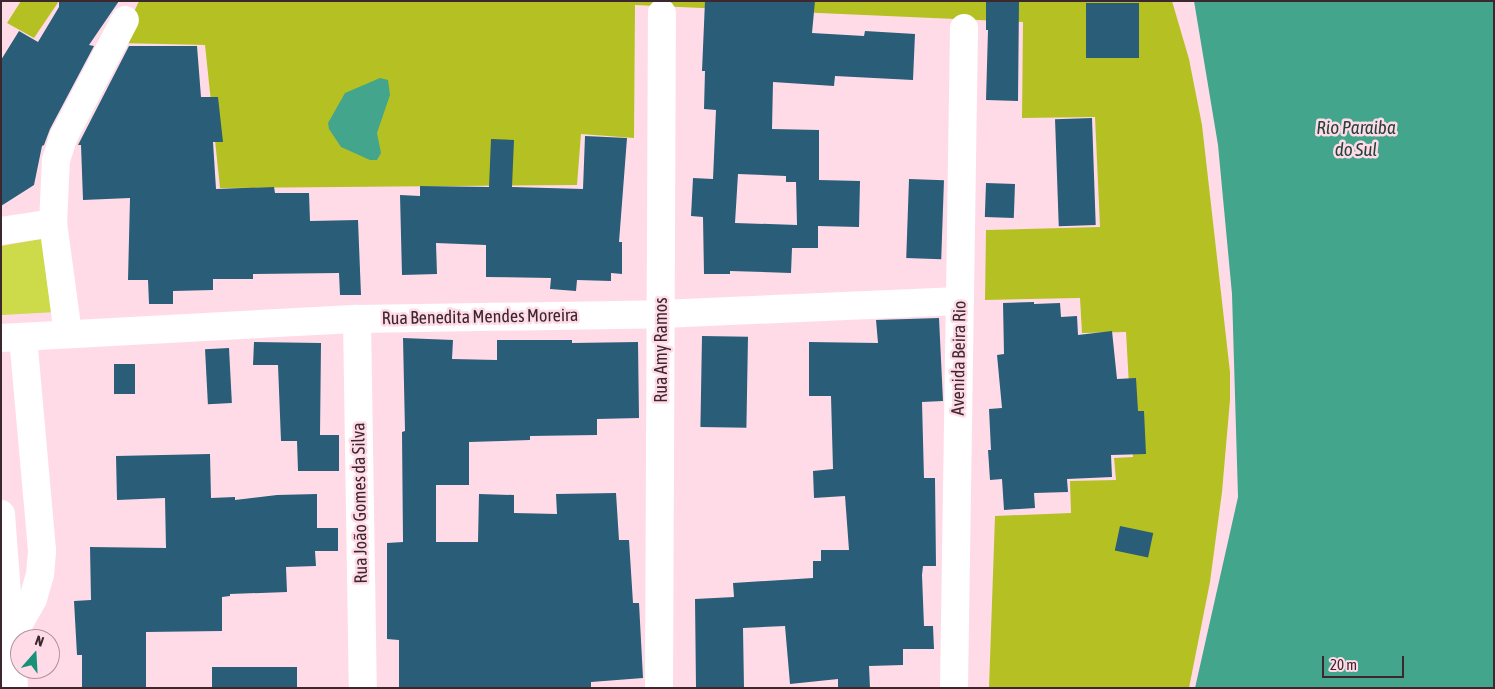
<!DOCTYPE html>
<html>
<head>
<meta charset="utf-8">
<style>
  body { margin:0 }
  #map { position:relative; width:1495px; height:689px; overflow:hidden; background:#ffdbe8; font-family:"Asap Condensed",sans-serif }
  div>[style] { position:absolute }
  .green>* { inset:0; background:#cdda49 }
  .forest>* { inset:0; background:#b5c122 }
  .water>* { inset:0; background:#42a58c }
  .building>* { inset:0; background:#295d78; transform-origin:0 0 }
  .minor>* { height:28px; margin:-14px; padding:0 14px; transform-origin:14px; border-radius:14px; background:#fff }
  .tertiary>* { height:28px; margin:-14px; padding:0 14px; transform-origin:14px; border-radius:14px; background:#fff }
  span { translate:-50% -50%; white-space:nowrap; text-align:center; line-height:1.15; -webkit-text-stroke:5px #ffdbe8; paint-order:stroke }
  .street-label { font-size:18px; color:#3d272f }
  .water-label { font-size:19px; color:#24423a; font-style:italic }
  .frame { position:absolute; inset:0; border:2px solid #3d272f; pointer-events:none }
  .north { position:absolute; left:10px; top:629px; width:50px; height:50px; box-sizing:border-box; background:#ffdbe8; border:1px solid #b1939e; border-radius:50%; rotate:19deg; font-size:14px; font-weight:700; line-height:20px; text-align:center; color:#3d272f }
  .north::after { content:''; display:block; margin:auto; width:18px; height:22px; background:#169279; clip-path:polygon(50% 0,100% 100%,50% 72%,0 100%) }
  .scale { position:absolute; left:1322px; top:656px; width:82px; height:22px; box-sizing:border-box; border:2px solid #3d272f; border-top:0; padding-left:6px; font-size:15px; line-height:18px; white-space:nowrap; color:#3d272f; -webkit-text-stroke:4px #ffdbe8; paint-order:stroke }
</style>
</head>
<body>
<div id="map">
  <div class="green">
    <div style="clip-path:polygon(47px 238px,56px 312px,2px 315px,1px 246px)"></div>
  </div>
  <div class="forest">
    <div style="clip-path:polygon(21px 1px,59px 1px,34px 38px,7px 23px)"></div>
    <div style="clip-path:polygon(139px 1px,1172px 1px,1189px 59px,1202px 125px,1230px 372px,1230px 400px,1222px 492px,1210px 582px,1189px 688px,989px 688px,995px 516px,1071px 513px,1070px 481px,1116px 480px,1114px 458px,1133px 457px,1126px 332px,1082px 333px,1080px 298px,985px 300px,986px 230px,1100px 227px,1095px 117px,1022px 118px,1023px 22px,635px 5px,634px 138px,581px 134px,577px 185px,220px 188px,205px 45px,120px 43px)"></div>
  </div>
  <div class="water">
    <div style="clip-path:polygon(1194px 1px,1494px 1px,1494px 688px,1195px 688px,1238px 497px,1232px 294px,1218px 145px)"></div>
    <div style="clip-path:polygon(380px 78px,388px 80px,390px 95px,377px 133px,381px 153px,377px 160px,370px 160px,341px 147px,329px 129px,328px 123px,345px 93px)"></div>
  </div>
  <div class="building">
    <div style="clip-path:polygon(59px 1px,119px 1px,89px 45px,94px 46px,50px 129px,44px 145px,42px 146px,34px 185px,1px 206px,1px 60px,19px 31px,38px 42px,59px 7px)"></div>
    <div style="clip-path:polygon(evenodd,705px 1px,815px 1px,812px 33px,864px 36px,865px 31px,915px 34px,913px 80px,835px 76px,834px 86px,773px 82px,772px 129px,819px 130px,819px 180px,860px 181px,859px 227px,818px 226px,818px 248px,792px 248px,791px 273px,730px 271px,730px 274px,704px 274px,703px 217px,691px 216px,693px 178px,713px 179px,716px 110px,704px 109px,705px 71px,702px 71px,705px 1px,738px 174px,786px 176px,786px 182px,796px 182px,797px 225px,735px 223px,738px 174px)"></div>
    <div style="clip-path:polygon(986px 1px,1019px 1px,1018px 101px,986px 100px,988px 30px,986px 30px)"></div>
    <div style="left:1139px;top:3px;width:55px;height:53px;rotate:90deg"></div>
    <div style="clip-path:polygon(129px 46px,197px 46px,201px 97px,218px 97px,223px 142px,213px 142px,216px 189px,274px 187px,275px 193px,309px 193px,310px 221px,358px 220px,361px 295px,340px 295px,339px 273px,253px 274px,253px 279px,213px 279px,213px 290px,173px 291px,173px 304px,149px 304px,148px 280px,128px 280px,130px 198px,83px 200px,81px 145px,78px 145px)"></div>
    <div style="left:1092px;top:118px;width:107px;height:37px;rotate:88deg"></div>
    <div style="clip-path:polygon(585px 136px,627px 138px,619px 242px,622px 242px,622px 274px,611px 273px,611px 281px,577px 280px,576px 291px,550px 289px,551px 278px,486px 277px,486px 245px,436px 243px,437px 274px,402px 275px,400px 195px,420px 196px,420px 186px,489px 187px,491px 139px,514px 140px,512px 187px,583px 189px)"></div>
    <div style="left:909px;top:179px;width:35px;height:79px;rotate:2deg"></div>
    <div style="left:986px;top:183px;width:29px;height:34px;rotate:2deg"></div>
    <div style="clip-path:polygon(1034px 302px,1034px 304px,1060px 303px,1061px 317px,1077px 316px,1078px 335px,1112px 331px,1117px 379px,1136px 378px,1138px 411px,1144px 411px,1146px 454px,1111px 455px,1112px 477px,1067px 479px,1068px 492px,1034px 493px,1035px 508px,1004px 510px,1002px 479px,990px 480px,988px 450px,991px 450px,989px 409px,1002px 408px,997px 355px,1004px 354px,1003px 303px)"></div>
    <div style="clip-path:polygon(939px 318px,943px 401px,922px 402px,924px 478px,935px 478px,936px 566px,923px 566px,922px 575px,924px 626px,933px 626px,934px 649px,903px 649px,903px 665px,869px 666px,870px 688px,838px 688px,838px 679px,790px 684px,785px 626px,743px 628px,744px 688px,696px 688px,695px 599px,734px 597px,733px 583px,813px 578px,813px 561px,821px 561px,821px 550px,849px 550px,845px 496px,814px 498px,813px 471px,833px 469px,831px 396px,809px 396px,809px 342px,878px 343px,876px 320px)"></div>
    <div style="left:702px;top:336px;width:46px;height:91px;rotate:1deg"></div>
    <div style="clip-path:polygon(403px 338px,453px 340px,452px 359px,497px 360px,497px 340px,572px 340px,572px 343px,638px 342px,639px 418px,597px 419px,597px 435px,530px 436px,530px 440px,469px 442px,469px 485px,436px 485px,436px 542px,478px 542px,479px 494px,514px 495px,514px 513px,557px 514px,556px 494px,616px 493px,619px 540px,629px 540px,633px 603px,639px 603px,643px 678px,591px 682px,591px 688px,399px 688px,399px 640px,387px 639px,387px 543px,403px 542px,402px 432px,405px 431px)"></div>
    <div style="clip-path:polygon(254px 342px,321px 343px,320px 435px,339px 435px,339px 471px,298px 471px,297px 441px,281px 441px,278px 365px,253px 365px)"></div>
    <div style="left:229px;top:348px;width:55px;height:24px;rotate:87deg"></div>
    <div style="left:114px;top:364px;width:21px;height:30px"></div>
    <div style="clip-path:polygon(210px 454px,211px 498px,235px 497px,235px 500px,277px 495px,317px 494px,317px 528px,338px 528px,338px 551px,315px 551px,316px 566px,286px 567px,287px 592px,230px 594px,230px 596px,222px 597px,222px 631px,146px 632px,146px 688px,82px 688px,82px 655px,77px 655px,74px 601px,91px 600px,90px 547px,166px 548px,165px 498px,117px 500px,116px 456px)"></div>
    <div style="left:1120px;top:526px;width:34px;height:25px;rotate:12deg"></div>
    <div style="left:212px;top:667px;width:85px;height:21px"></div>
  </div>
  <div class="minor">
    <div style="left:1px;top:231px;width:53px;rotate:-8.7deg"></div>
    <div style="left:357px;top:319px;width:369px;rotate:89.1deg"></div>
    <div style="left:68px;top:334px;width:112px;rotate:-97.7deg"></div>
    <div style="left:53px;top:223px;width:63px;rotate:-87.3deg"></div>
    <div style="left:56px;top:160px;width:25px;rotate:-72deg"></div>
    <div style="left:64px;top:136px;width:131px;rotate:-62.3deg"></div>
    <div style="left:1px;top:338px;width:357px;rotate:-3.1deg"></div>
    <div style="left:357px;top:319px;width:305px;rotate:-0.9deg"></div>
    <div style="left:662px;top:314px;width:298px;rotate:-2.5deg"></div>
    <div style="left:659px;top:688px;width:675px;rotate:-89.75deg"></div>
    <div style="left:954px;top:688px;width:660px;rotate:-89.13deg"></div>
  </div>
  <div class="tertiary">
    <div style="left:1px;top:514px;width:174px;rotate:85.7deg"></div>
    <div style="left:9px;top:641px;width:48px;rotate:-60.3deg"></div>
    <div style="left:33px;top:599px;width:25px;rotate:-74deg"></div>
    <div style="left:40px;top:575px;width:25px;rotate:-85deg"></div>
    <div style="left:42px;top:550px;width:214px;rotate:-95.1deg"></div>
  </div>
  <div class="street-label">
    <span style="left:480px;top:317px;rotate:-1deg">Rua Benedita Mendes Moreira</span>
    <span style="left:661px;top:350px;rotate:-90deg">Rua Amy Ramos</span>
    <span style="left:959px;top:358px;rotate:-89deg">Avenida Beira Rio</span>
    <span style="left:360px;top:503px;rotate:-91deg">Rua João Gomes da Silva</span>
  </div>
  <div class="water-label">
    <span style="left:1356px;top:139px">Rio Paraiba<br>do Sul</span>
  </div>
  <div class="frame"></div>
  <div class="north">N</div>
  <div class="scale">20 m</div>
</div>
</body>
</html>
